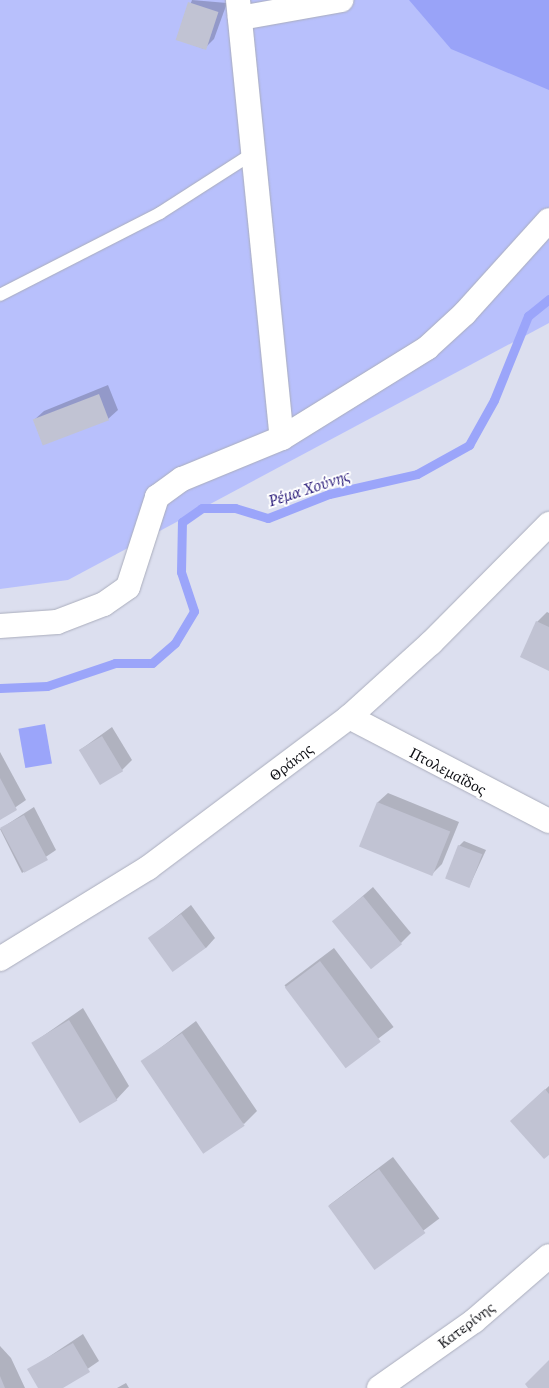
<!DOCTYPE html>
<html>
<head>
<meta charset="utf-8">
<style>
  body { margin:0 }
  #map { position:relative; width:549px; height:1388px; overflow:hidden; background:#dcdfef; font-family:"Source Serif 4",serif }
  div>[style] { position:absolute }
  .green>* { inset:0; background:#b8c0fc }
  .forest>* { inset:0; background:#99a3f8 }
  .water>* { inset:0; background:#9ba5fa; transform-origin:0 0 }
  .shadow>* { inset:0; background:#0003; transform-origin:0 0 }
  .stream>* { height:9px; margin:-4.5px; padding:0 4.5px; transform-origin:4.5px; border-radius:4.5px; background:#9ba5fa }
  .building>* { inset:0; background:#c1c3d3; transform-origin:0 0 }
  .roads { filter:drop-shadow(0 0 1px #aaadbc) drop-shadow(0 0 1px #aaadbc) }
  .lane>* { height:12px; margin:-6px; padding:0 6px; transform-origin:6px; border-radius:6px; background:#fff }
  .street>* { height:24px; margin:-12px; padding:0 12px; transform-origin:12px; border-radius:12px; background:#fff }
  span { translate:-50% -50%; white-space:nowrap; text-align:center; line-height:1.15; -webkit-text-stroke:4px #fff; paint-order:stroke }
  .street-label { font-size:15px; color:#0c0d12 }
  .water-label { font-size:16px; color:#221375; font-style:italic }
</style>
</head>
<body>
<div id="map">
  <div class="green">
    <div style="clip-path:polygon(0 0,549px 0,549px 323px,68px 580px,0 589px)"></div>
  </div>
  <div class="forest">
    <div style="clip-path:polygon(409px 0,549px 0,549px 90px,451px 49px)"></div>
  </div>
  <div class="water">
    <div style="left:45px;top:724px;width:40px;height:27px;rotate:80deg"></div>
  </div>
  <div class="shadow">
    <div style="clip-path:polygon(192px 0,227px 3px,214px 39px,204px 49px,177px 39px)"></div>
    <div style="clip-path:polygon(108px 385px,118px 410px,108px 419px,34px 420px,44px 411px)"></div>
    <div style="clip-path:polygon(547px 612px,549px 613px,549px 669px,537px 622px)"></div>
    <div style="clip-path:polygon(112px 727px,132px 760px,122px 770px,80px 750px)"></div>
    <div style="clip-path:polygon(0 752px,26px 800px,0 818px)"></div>
    <div style="clip-path:polygon(388px 793px,459px 822px,442px 864px,432px 874px,361px 845px,378px 802px)"></div>
    <div style="clip-path:polygon(34px 807px,56px 850px,22px 873px,0 829px)"></div>
    <div style="clip-path:polygon(464px 841px,486px 850px,469px 887px,459px 846px)"></div>
    <div style="clip-path:polygon(373px 887px,411px 933px,401px 943px,334px 921px)"></div>
    <div style="clip-path:polygon(191px 905px,215px 938px,206px 948px,150px 938px)"></div>
    <div style="left:334px;top:948px;width:99px;height:62px;rotate:53deg"></div>
    <div style="clip-path:polygon(83px 1008px,129px 1086px,116px 1100px,33px 1043px)"></div>
    <div style="clip-path:polygon(196px 1021px,257px 1111px,244px 1124px,143px 1061px)"></div>
    <div style="clip-path:polygon(549px 1086px,549px 1153px,521px 1112px)"></div>
    <div style="left:393px;top:1157px;width:77px;height:80px;rotate:53deg"></div>
    <div style="clip-path:polygon(83px 1334px,99px 1361px,60px 1388px,40px 1388px,29px 1370px)"></div>
    <div style="clip-path:polygon(0 1346px,11px 1358px,25px 1388px,0 1388px)"></div>
    <div style="clip-path:polygon(126px 1383px,129px 1388px,117px 1388px)"></div>
  </div>
  <div class="stream">
    <div style="left:0;top:688px;width:47px;rotate:-2.4deg"></div>
    <div style="left:47px;top:686px;width:72px;rotate:-18.7deg"></div>
    <div style="left:115px;top:663px;width:37px"></div>
    <div style="left:152px;top:663px;width:30px;rotate:-41deg"></div>
    <div style="left:175px;top:643px;width:37px;rotate:-59deg"></div>
    <div style="left:194px;top:611px;width:41px;rotate:-108.4deg"></div>
    <div style="left:181px;top:572px;width:50px;rotate:-88.9deg"></div>
    <div style="left:182px;top:522px;width:24px;rotate:-35deg"></div>
    <div style="left:202px;top:508px;width:33px"></div>
    <div style="left:235px;top:508px;width:34px;rotate:17deg"></div>
    <div style="left:268px;top:518px;width:66px;rotate:-21.5deg"></div>
    <div style="left:329px;top:494px;width:90px;rotate:-12.8deg"></div>
    <div style="left:417px;top:474px;width:60px;rotate:-29.1deg"></div>
    <div style="left:469px;top:445px;width:51px;rotate:-60.9deg"></div>
    <div style="left:494px;top:400px;width:91px;rotate:-68deg"></div>
    <div style="left:528px;top:316px;width:27px;rotate:-39deg"></div>
  </div>
  <div class="building">
    <div style="left:188px;top:2px;width:32px;height:40px;rotate:18deg"></div>
    <div style="left:99px;top:394px;width:28px;height:71px;rotate:69deg"></div>
    <div style="clip-path:polygon(536px 621px,549px 627px,549px 671px,520px 657px)"></div>
    <div style="left:102px;top:736px;width:41px;height:27px;rotate:59deg"></div>
    <div style="clip-path:polygon(0 778px,17px 810px,0 820px)"></div>
    <div style="left:377px;top:802px;width:79px;height:48px;rotate:22deg"></div>
    <div style="left:24px;top:815px;width:51px;height:27px;rotate:62deg"></div>
    <div style="left:458px;top:845px;width:26px;height:36px;rotate:21deg"></div>
    <div style="left:363px;top:896px;width:62px;height:40px;rotate:51deg"></div>
    <div style="left:181px;top:914px;width:42px;height:41px;rotate:54deg"></div>
    <div style="left:320px;top:961px;width:101px;height:44px;rotate:53deg"></div>
    <div style="left:69px;top:1020px;width:94px;height:44px;rotate:59deg"></div>
    <div style="left:182px;top:1033px;width:112px;height:50px;rotate:56deg"></div>
    <div style="clip-path:polygon(545px 1089px,549px 1094px,549px 1155px,544px 1159px,510px 1121px)"></div>
    <div style="left:379px;top:1169px;width:79px;height:63px;rotate:54deg"></div>
    <div style="clip-path:polygon(73px 1343px,90px 1372px,63px 1388px,38px 1388px,27px 1369px)"></div>
    <div style="clip-path:polygon(549px 1360px,549px 1388px,528px 1388px,525px 1384px)"></div>
    <div style="clip-path:polygon(0 1376px,5px 1388px,0 1388px)"></div>
  </div>
  <div class="roads">
    <div class="lane">
      <div style="left:0;top:295px;width:180px;rotate:-27.1deg"></div>
      <div style="left:160px;top:213px;width:109px;rotate:-32.7deg"></div>
    </div>
    <div class="street">
      <div style="left:238px;top:0;width:440px;rotate:84.3deg"></div>
      <div style="left:240px;top:18px;width:103px;rotate:-10.1deg"></div>
      <div style="left:0;top:626px;width:57px;rotate:-4deg"></div>
      <div style="left:57px;top:622px;width:50px;rotate:-21deg"></div>
      <div style="left:104px;top:604px;width:29px;rotate:-35deg"></div>
      <div style="left:128px;top:587px;width:95px;rotate:-72.1deg"></div>
      <div style="left:157px;top:497px;width:31px;rotate:-36deg"></div>
      <div style="left:182px;top:479px;width:108px;rotate:-22.3deg"></div>
      <div style="left:282px;top:438px;width:171px;rotate:-31.8deg"></div>
      <div style="left:427px;top:348px;width:52px;rotate:-42.6deg"></div>
      <div style="left:465px;top:313px;width:125px;rotate:-47.9deg"></div>
      <div style="left:349px;top:717px;width:225px;rotate:27.5deg"></div>
      <div style="left:0;top:959px;width:174px;rotate:-31.6deg"></div>
      <div style="left:148px;top:868px;width:251px;rotate:-36.9deg"></div>
      <div style="left:349px;top:717px;width:110px;rotate:-42.1deg"></div>
      <div style="left:431px;top:643px;width:168px;rotate:-45.2deg"></div>
      <div style="left:379px;top:1388px;width:116px;rotate:-35.2deg"></div>
      <div style="left:474px;top:1321px;width:99px;rotate:-40.9deg"></div>
    </div>
  </div>
  <div class="street-label">
    <span style="left:291px;top:762px;rotate:-38deg">Θράκης</span>
    <span style="left:448px;top:771px;rotate:28deg">Πτολεμαΐδος</span>
    <span style="left:466px;top:1325px;rotate:-37deg">Κατερίνης</span>
  </div>
  <div class="water-label">
    <span style="left:309px;top:488px;rotate:-18deg">Ρέμα Χούνης</span>
  </div>
</div>
</body>
</html>
